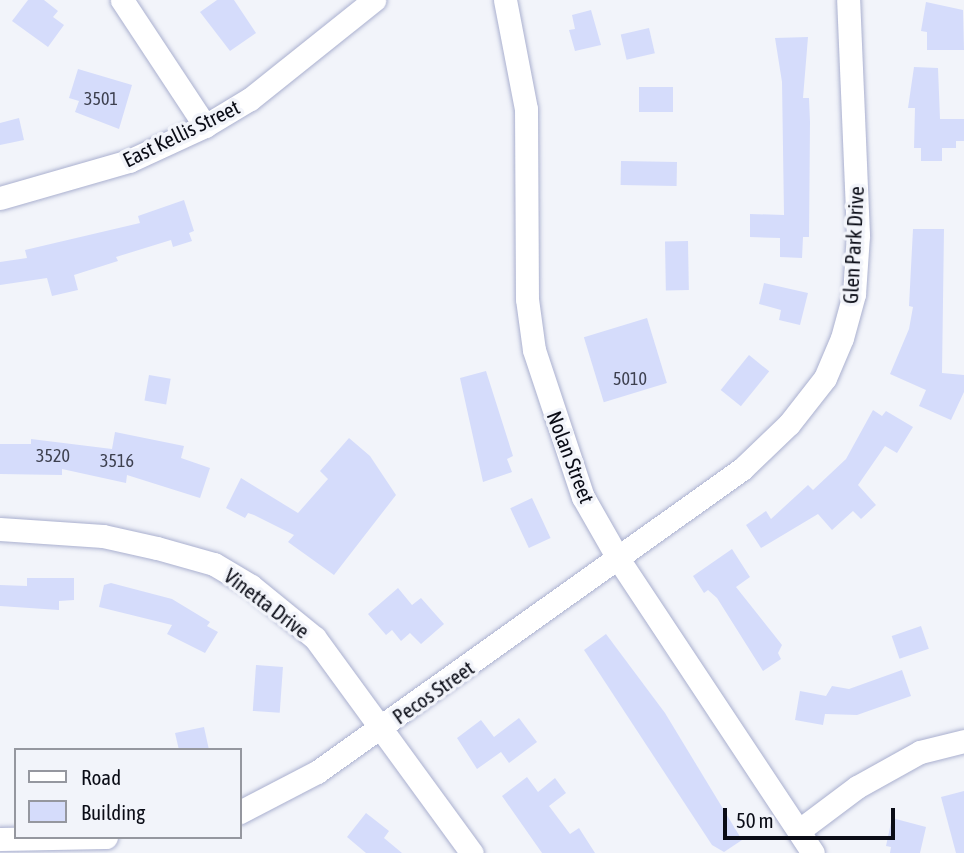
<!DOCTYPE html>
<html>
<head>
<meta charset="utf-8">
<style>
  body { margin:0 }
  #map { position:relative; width:964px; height:853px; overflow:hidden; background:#f2f4fa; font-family:"Asap Condensed",sans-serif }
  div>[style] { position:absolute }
  .building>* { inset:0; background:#d5dcfb; transform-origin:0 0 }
  .roads { filter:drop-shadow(0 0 2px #aab0cf) drop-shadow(0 0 2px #aab0cf) }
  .minor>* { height:23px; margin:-11.5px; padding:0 11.5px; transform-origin:11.5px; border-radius:11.5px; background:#fff }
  span { translate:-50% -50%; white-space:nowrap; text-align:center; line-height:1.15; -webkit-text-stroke:7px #f2f4fa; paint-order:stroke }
  .number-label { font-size:18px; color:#3d404f }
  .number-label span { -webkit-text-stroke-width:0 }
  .street-label { font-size:21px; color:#0a0c16 }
  .legend { position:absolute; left:14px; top:748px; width:228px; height:91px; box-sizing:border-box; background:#f2f4fa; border:2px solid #95979f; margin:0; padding:9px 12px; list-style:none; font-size:21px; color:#0a0c16 }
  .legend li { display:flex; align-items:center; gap:14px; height:35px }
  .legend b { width:35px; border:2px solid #95979f }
  .scale { position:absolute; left:723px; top:808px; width:172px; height:32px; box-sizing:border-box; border:4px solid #0a0c16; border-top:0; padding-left:9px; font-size:21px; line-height:24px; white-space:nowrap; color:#0a0c16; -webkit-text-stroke:5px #f2f4fa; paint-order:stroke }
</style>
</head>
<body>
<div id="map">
  <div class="building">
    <div style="clip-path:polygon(28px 0,44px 0,58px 11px,53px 17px,64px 25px,48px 47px,12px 21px)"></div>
    <div style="clip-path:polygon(217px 0,234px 0,256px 33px,230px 51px,200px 12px)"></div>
    <div style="clip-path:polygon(926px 2px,963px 10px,964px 50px,927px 50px,927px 32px,921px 31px)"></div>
    <div style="clip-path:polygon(591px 10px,601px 45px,575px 51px,569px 30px,575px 29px,572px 15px)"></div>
    <div style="left:649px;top:28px;width:26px;height:29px;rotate:77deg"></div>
    <div style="clip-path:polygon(808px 37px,803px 98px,809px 98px,810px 122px,809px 237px,803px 237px,802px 258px,780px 257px,780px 238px,750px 237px,750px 214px,784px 215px,782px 82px,775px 38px)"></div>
    <div style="clip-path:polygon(914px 67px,938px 68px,940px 119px,964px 119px,964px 141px,956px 141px,956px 148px,942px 148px,942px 161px,921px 161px,921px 148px,914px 148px,915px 108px,908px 108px)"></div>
    <div style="clip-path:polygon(78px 69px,132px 85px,119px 129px,75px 112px,79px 101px,69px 98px)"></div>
    <div style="left:639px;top:87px;width:34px;height:25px"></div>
    <div style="clip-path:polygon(19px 118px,24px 140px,0 145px,0 123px)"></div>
    <div style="left:621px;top:161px;width:56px;height:24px;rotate:1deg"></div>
    <div style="clip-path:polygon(184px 200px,194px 231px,189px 233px,192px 241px,173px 247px,171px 240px,116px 257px,118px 261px,74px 275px,78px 290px,52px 296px,47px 278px,0 285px,0 262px,27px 258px,25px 250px,140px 223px,138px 216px)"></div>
    <div style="clip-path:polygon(913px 229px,944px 229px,942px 373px,964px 375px,964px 392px,951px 420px,919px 406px,926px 390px,890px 374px,909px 329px,913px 307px,909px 306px)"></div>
    <div style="left:688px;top:241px;width:49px;height:23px;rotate:89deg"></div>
    <div style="clip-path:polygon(764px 283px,808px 293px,800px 325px,779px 320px,781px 310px,759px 304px)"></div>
    <div style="left:647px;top:318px;width:68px;height:66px;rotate:73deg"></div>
    <div style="left:749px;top:355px;width:26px;height:45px;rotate:39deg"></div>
    <div style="clip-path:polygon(486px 371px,513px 456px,507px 459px,512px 472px,483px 482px,460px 378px)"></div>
    <div style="left:149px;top:375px;width:22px;height:26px;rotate:10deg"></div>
    <div style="clip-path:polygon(873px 410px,882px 416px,886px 411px,913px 427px,897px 453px,885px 446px,858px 485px,876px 505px,861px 519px,853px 511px,832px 530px,818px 514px,761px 548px,746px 525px,766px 511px,771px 519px,808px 485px,813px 490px,846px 459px)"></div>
    <div style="clip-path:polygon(115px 432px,184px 446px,181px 458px,210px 468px,200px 498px,127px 475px,126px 483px,62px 469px,62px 475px,0 474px,0 444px,31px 444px,31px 439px,112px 449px)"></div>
    <div style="clip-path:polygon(349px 438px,370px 456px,396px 495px,334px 575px,288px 542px,294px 535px,254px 515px,248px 513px,245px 518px,226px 508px,241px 478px,298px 513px,328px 479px,320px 471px)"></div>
    <div style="left:532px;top:498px;width:44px;height:24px;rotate:65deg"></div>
    <div style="clip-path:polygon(732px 549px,750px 577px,736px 587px,782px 645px,778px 653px,781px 659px,763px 671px,717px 598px,708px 590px,704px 593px,693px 576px)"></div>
    <div style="clip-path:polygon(27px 578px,74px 578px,74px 600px,59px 601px,59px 610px,0 606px,0 585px,27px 586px)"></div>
    <div style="clip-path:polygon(111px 583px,172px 599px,210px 622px,207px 626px,218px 632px,205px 653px,167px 634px,172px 625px,99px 607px,104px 585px)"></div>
    <div style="clip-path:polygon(398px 588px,412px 605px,421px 598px,444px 624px,421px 644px,410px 633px,401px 641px,392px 630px,386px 635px,368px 614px)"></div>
    <div style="left:921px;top:626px;width:24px;height:31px;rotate:71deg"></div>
    <div style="clip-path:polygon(606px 634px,665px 713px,742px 840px,724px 852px,712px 845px,584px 650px)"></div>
    <div style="left:256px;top:665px;width:27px;height:46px;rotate:4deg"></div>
    <div style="clip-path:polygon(902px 670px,911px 696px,857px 715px,825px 714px,823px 725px,795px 720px,800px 691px,826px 696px,832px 686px,849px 689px)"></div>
    <div style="clip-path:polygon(519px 718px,537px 742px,509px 763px,501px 752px,477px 769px,457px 738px,481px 720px,494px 737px)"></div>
    <div style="clip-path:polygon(204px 727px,209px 750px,179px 750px,175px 733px)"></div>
    <div style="clip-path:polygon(527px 777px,538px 792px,555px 778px,566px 793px,549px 806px,570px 834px,579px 828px,595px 853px,542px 853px,502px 796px)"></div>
    <div style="clip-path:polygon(964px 791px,964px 853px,956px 853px,941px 797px)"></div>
    <div style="clip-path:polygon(366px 813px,389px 831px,384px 838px,402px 853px,366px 853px,347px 837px)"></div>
    <div style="clip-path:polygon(892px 818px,926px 827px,920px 853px,890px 853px,891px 847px,886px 846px)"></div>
  </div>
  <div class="roads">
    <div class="minor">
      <div style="left:122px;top:0;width:151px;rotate:56.6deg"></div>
      <div style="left:505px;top:0;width:111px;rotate:79.1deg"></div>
      <div style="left:526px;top:109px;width:190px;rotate:89.7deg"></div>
      <div style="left:527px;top:299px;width:51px;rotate:82.2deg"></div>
      <div style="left:534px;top:350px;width:155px;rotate:71.6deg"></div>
      <div style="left:583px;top:497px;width:73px;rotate:60.3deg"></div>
      <div style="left:619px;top:560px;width:351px;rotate:56.5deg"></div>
      <div style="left:0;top:198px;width:134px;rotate:-16deg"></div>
      <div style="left:129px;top:161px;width:84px;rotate:-24.7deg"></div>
      <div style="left:205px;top:126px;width:52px;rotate:-31deg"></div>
      <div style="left:250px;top:99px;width:159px;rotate:-38.6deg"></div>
      <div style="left:0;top:529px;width:103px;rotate:3.9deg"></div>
      <div style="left:103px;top:536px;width:55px;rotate:12.5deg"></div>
      <div style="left:157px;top:548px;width:59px;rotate:15.7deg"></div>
      <div style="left:214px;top:564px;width:43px;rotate:30.7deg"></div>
      <div style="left:251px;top:586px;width:82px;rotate:39.1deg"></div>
      <div style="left:315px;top:638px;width:266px;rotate:53.9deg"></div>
      <div style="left:240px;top:812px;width:87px;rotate:-27.5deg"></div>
      <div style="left:317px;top:772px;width:522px;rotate:-35.49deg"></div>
      <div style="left:742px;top:469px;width:65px;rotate:-43.8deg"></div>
      <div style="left:789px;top:424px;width:58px;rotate:-52deg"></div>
      <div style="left:825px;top:378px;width:43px;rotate:-67deg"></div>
      <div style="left:842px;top:338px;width:46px;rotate:-74.7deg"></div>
      <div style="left:854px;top:294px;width:59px;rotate:-86.1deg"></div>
      <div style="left:858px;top:235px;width:235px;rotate:-92.4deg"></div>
      <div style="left:801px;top:829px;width:70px;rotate:-36.9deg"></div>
      <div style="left:857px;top:787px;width:72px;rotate:-29.1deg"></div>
      <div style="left:920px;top:752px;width:45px;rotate:-14deg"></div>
      <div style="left:0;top:839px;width:106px;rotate:-1.1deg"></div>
    </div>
  </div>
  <div class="number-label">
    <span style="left:101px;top:99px">3501</span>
    <span style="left:630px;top:379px">5010</span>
    <span style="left:53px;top:456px">3520</span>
    <span style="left:117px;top:461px">3516</span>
  </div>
  <div class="street-label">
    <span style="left:181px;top:133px;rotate:-26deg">East Kellis Street</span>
    <span style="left:853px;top:245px;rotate:-87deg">Glen Park Drive</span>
    <span style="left:571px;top:457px;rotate:69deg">Nolan Street</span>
    <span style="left:267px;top:603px;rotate:37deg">Vinetta Drive</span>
    <span style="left:433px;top:692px;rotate:-35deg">Pecos Street</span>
  </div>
  <ul class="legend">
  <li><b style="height:9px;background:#fff"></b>Road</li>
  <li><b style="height:19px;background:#d5dcfb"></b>Building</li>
  </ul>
  <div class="scale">50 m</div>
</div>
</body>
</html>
